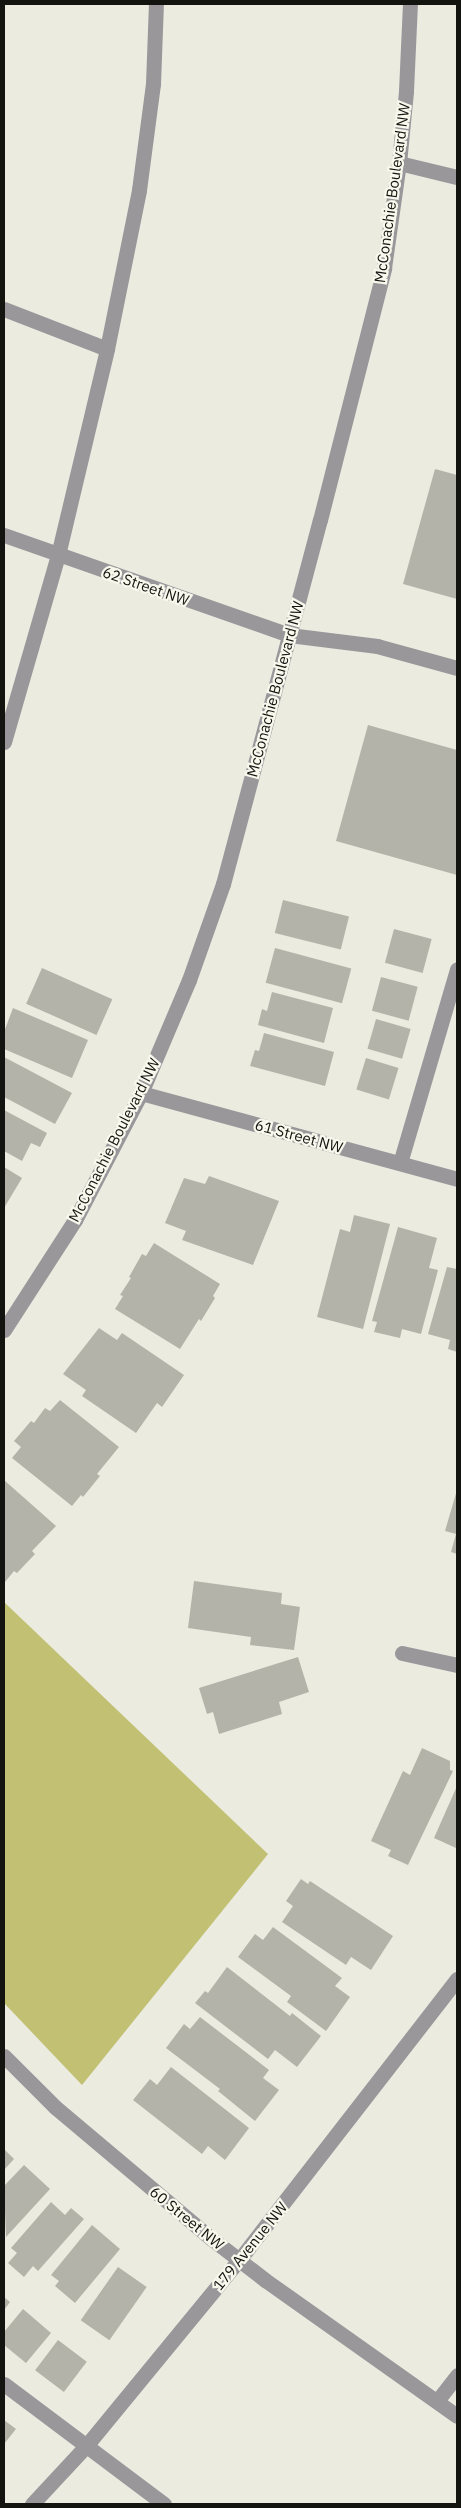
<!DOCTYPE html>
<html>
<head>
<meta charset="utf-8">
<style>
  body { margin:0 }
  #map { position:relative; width:461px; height:2508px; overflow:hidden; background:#ebebe0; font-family:"IBM Plex Sans",sans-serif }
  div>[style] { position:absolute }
  .green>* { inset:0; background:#c1c073 }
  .building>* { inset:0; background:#b3b3a9; transform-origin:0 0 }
  .minor>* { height:15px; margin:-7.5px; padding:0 7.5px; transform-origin:7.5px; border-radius:7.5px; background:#9a979b }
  span { translate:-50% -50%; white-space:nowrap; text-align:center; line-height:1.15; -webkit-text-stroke:4.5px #f8f8ed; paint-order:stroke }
  .street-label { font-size:15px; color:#131310 }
  .frame { position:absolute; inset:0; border:5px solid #131310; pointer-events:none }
</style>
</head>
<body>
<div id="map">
  <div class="green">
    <div style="clip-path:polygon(4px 1602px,268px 1854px,82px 2085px,4px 2003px)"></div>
  </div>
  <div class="building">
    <div style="clip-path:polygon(435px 469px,457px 475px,457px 599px,403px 584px)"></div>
    <div style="clip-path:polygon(368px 725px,457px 750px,457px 875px,336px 841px)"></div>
    <div style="left:283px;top:900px;width:68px;height:34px;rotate:14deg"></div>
    <div style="left:394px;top:929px;width:39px;height:35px;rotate:15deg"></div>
    <div style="left:275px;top:948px;width:79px;height:36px;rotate:15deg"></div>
    <div style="left:42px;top:968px;width:77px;height:39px;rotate:24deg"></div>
    <div style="left:381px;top:977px;width:38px;height:35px;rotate:15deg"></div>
    <div style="clip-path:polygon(272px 992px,333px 1008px,324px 1043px,258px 1025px,262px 1009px,267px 1011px)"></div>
    <div style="clip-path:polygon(13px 1008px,88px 1040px,72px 1078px,4px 1049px,4px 1032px)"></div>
    <div style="left:376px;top:1019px;width:36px;height:31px;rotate:16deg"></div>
    <div style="clip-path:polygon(264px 1033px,334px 1052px,325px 1086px,250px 1066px,255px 1050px,259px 1051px)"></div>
    <div style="clip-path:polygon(4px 1057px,72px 1093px,55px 1124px,4px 1097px)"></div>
    <div style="left:366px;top:1058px;width:34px;height:33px;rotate:17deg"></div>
    <div style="clip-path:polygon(4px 1110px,47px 1133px,40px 1147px,31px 1143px,22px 1161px,4px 1151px)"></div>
    <div style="clip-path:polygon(4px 1167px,22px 1178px,4px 1208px)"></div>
    <div style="clip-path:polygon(209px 1176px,279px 1201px,253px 1265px,182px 1240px,186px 1231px,165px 1223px,184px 1178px,205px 1184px)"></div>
    <div style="clip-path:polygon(354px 1215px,390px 1224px,363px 1329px,317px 1317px,340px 1229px,350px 1232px)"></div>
    <div style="clip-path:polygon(398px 1227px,437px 1238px,429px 1268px,438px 1270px,421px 1334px,402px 1329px,400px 1338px,374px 1332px,377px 1322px,372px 1321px)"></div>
    <div style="clip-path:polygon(154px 1243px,220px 1284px,213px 1296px,215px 1298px,201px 1321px,199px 1319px,180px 1349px,115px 1309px,123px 1296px,120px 1295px,131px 1278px,129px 1277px,142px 1254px,146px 1256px)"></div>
    <div style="clip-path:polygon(447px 1267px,457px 1269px,457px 1352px,448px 1349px,450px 1340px,428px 1334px)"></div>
    <div style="clip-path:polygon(99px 1328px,117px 1340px,122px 1333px,184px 1375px,162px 1407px,157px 1403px,136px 1433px,82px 1396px,86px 1390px,63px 1374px)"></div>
    <div style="clip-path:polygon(60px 1400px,119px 1447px,97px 1474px,100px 1476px,83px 1497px,81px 1495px,72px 1506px,12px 1458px,21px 1447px,14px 1441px,31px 1421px,34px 1423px,45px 1408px,50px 1411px)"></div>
    <div style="clip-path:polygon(4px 1480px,56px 1526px,32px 1551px,35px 1554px,17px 1573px,14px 1571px,5px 1582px)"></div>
    <div style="clip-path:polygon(457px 1490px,457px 1554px,451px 1552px,456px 1534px,445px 1531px)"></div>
    <div style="clip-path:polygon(194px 1581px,282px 1593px,281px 1604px,300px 1607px,294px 1650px,250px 1645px,251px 1637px,188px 1628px)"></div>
    <div style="clip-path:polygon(298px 1657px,309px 1692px,279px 1702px,282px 1714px,219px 1734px,213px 1712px,207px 1714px,199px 1688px)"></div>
    <div style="clip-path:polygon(422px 1748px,450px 1761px,450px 1770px,453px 1771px,408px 1865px,388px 1856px,391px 1850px,371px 1841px,403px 1771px,410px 1775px)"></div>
    <div style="clip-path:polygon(457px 1786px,457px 1846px,456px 1848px,434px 1838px)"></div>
    <div style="clip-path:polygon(301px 1879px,308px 1884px,310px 1881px,393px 1936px,371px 1970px,351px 1957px,346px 1965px,282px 1922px,293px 1906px,286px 1901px)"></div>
    <div style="clip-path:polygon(273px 1927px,342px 1978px,335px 1986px,350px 1997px,326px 2031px,287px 2002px,291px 1996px,238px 1957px,255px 1934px,263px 1940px)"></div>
    <div style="clip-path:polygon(227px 1967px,290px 2016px,292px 2013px,321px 2036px,297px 2067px,275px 2050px,268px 2059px,195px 2003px,205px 1991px,208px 1993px)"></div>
    <div style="clip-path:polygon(200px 2017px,269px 2070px,263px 2078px,279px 2090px,255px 2121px,218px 2091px,220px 2089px,166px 2048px,184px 2024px,190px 2029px)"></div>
    <div style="clip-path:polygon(171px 2067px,249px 2128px,225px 2160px,208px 2146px,202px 2154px,133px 2100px,150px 2079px,157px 2085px)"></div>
    <div style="clip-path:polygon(4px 2149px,14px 2159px,4px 2170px)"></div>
    <div style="clip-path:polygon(24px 2165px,50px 2189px,6px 2237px,4px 2186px)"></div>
    <div style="clip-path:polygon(51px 2202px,65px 2215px,71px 2208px,84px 2219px,38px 2271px,33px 2266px,24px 2277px,8px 2263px,17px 2253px,11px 2248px)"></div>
    <div style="clip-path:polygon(92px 2225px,120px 2249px,75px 2303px,55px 2286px,59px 2281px,51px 2275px)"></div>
    <div style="left:118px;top:2267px;width:35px;height:65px;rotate:35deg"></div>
    <div style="clip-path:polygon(4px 2297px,10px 2302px,4px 2310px)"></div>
    <div style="clip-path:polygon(23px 2309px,51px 2333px,26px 2363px,4px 2345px,4px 2332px)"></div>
    <div style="left:58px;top:2340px;width:36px;height:38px;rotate:37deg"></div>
    <div style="clip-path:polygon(4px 2420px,16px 2429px,4px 2444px)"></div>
  </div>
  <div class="minor">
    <div style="left:399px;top:163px;width:60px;rotate:13.6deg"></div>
    <div style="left:4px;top:309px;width:110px;rotate:21.2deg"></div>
    <div style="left:4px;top:535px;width:302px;rotate:19.3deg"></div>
    <div style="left:289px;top:635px;width:89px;rotate:7.1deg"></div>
    <div style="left:377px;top:646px;width:83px;rotate:15.4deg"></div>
    <div style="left:4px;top:742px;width:195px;rotate:-73.9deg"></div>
    <div style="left:58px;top:555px;width:212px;rotate:-76.6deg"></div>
    <div style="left:107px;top:349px;width:162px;rotate:-78.6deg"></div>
    <div style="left:139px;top:190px;width:107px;rotate:-82.5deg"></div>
    <div style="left:153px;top:84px;width:80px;rotate:-87.9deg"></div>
    <div style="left:141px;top:1093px;width:327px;rotate:15.2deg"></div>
    <div style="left:400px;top:1163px;width:202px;rotate:-73.6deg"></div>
    <div style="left:4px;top:1330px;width:131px;rotate:-57.2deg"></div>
    <div style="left:75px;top:1220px;width:143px;rotate:-62.5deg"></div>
    <div style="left:141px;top:1093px;width:123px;rotate:-67deg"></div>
    <div style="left:189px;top:980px;width:102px;rotate:-70.5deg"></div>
    <div style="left:223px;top:884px;width:377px;rotate:-75.1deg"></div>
    <div style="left:320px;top:520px;width:260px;rotate:-75.7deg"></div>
    <div style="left:384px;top:268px;width:106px;rotate:-81.9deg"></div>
    <div style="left:399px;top:163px;width:72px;rotate:-84.4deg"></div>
    <div style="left:406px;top:91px;width:87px;rotate:-87.4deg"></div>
    <div style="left:402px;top:1653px;width:56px;rotate:12.3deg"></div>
    <div style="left:4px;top:2056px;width:72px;rotate:45deg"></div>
    <div style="left:55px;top:2107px;width:205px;rotate:40.1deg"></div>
    <div style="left:212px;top:2239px;width:67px;rotate:37.7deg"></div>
    <div style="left:265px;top:2280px;width:235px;rotate:35.3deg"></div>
    <div style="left:4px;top:2384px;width:200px;rotate:36.9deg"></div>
    <div style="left:437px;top:2401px;width:33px;rotate:-52deg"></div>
    <div style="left:32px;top:2504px;width:79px;rotate:-47deg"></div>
    <div style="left:86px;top:2446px;width:241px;rotate:-50.6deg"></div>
    <div style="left:239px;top:2260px;width:356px;rotate:-52.2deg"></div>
  </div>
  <div class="street-label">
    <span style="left:392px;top:193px;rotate:-82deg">McConachie Boulevard NW</span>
    <span style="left:146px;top:586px;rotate:19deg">62 Street NW</span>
    <span style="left:275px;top:689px;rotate:-75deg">McConachie Boulevard NW</span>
    <span style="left:299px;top:1136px;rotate:15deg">61 Street NW</span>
    <span style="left:114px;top:1140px;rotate:-63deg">McConachie Boulevard NW</span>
    <span style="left:187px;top:2218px;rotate:39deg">60 Street NW</span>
    <span style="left:250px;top:2246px;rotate:-51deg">179 Avenue NW</span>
  </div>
  <div class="frame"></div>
</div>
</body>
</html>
